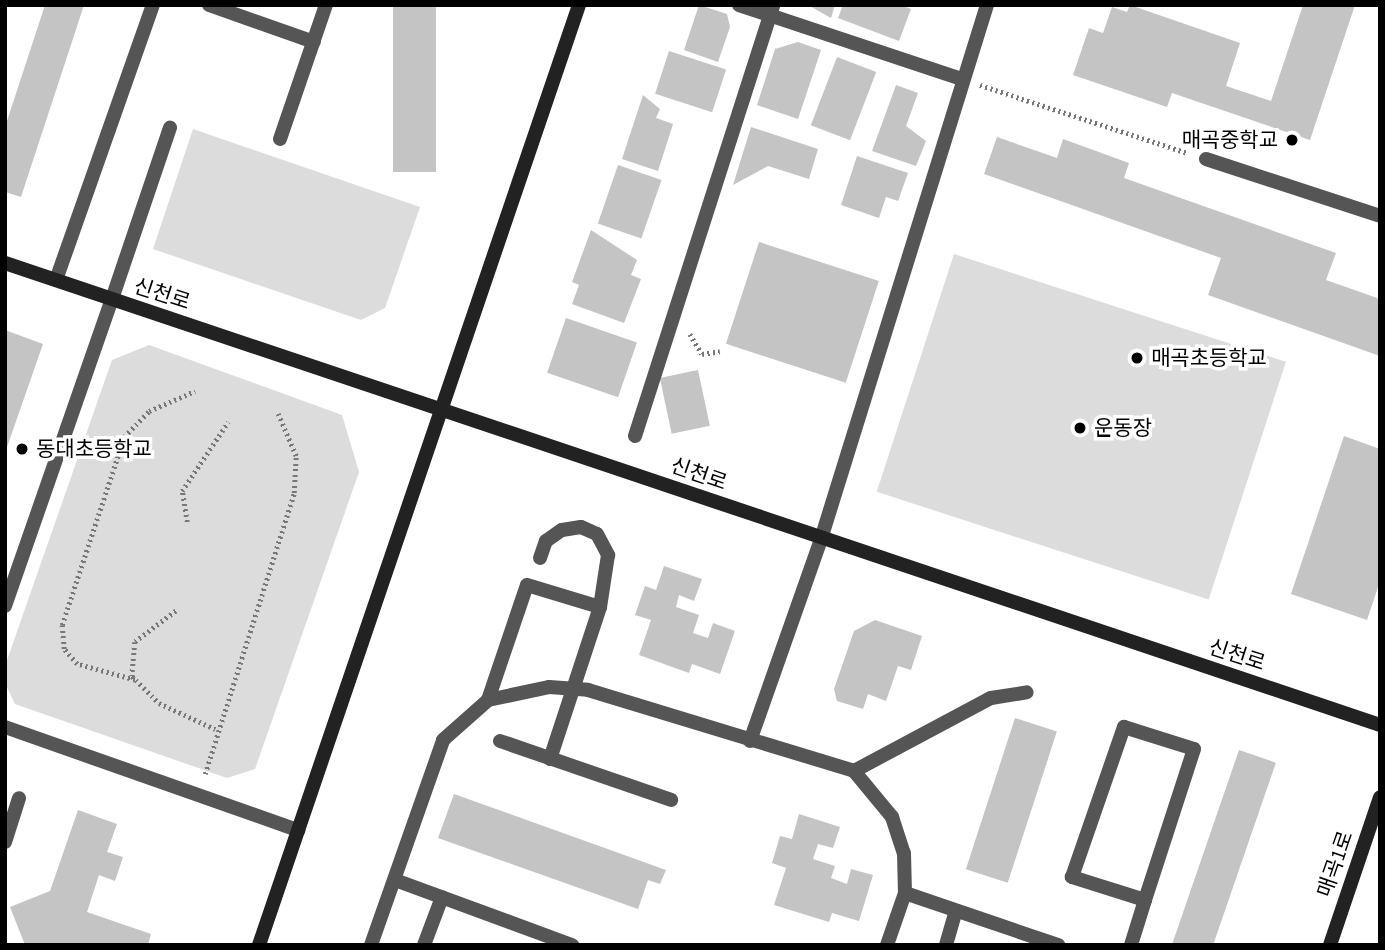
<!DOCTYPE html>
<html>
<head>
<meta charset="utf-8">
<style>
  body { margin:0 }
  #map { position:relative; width:1385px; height:950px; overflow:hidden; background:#fff; font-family:"Source Sans 3","Noto Sans KR",sans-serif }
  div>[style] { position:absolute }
  .green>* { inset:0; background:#dcdcdc; transform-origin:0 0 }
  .building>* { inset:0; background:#c4c4c4; transform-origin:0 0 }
  .path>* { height:4.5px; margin-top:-2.25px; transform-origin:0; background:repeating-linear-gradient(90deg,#777 0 2px,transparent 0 5.5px) }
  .lane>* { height:14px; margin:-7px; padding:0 7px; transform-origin:7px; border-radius:7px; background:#555 }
  .street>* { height:14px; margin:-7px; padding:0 7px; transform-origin:7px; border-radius:7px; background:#555 }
  .secondary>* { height:14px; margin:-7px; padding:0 7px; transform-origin:7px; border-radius:7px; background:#222 }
  .dots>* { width:19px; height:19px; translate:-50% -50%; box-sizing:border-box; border:4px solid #fff; border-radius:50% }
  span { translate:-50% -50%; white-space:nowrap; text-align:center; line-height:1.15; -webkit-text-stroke:7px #fff; paint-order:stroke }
  .poi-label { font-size:21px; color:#000 }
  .right { translate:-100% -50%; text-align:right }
  .left { translate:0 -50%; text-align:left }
  .street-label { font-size:21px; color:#000 }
  .frame { position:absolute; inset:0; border:7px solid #000; pointer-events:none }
</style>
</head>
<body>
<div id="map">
  <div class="green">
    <div style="clip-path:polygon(193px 129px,420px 207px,385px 308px,361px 320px,153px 249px)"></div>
    <div style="left:954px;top:254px;width:349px;height:250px;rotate:18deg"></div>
    <div style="clip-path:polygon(149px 345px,342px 415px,359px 472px,255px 769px,227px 778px,15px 704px,5px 683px,5px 666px,112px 360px)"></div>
  </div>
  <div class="building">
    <div style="clip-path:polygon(45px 5px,84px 5px,21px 197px,5px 192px,5px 127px)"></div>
    <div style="left:393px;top:5px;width:43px;height:167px"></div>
    <div style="clip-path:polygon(699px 5px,727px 14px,730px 27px,718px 62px,684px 50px)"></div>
    <div style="clip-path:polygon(808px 5px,835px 5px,831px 18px)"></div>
    <div style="clip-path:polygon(843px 5px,901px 5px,911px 9px,899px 41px,838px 18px)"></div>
    <div style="clip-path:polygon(1130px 5px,1240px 43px,1226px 86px,1271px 101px,1303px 5px,1355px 5px,1310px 140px,1172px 93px,1167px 107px,1073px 75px,1089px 28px,1103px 33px,1112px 7px,1127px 12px)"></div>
    <div style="clip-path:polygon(798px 42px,821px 50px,798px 119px,757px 105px,775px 49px)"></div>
    <div style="left:669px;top:51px;width:60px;height:45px;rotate:18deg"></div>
    <div style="left:837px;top:57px;width:42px;height:73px;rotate:21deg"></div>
    <div style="clip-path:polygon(896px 85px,918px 93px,906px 126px,926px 141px,916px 166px,872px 151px)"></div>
    <div style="clip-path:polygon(643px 95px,660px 109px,656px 118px,673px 124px,658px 171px,622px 159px)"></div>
    <div style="clip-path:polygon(751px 127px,818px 149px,809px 179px,768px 166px,733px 185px)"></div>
    <div style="clip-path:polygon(997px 137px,1057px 158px,1063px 139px,1129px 163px,1124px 178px,1336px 253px,1326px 280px,1380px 299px,1380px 356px,1208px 295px,1221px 258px,984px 174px)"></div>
    <div style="clip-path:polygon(857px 156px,908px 173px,898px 201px,886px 197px,879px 218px,841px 205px)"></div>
    <div style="left:618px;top:165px;width:46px;height:62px;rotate:19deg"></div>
    <div style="clip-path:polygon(591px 230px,637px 260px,631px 275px,641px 279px,624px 323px,572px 304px,579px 285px,572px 282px)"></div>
    <div style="left:759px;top:242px;width:126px;height:107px;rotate:18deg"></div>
    <div style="left:566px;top:318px;width:75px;height:58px;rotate:19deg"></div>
    <div style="clip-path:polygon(5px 330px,43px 344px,6px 450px,5px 450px)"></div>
    <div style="left:698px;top:370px;width:57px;height:39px;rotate:78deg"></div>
    <div style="clip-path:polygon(1344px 436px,1380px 449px,1380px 581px,1367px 620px,1291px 594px)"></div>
    <div style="clip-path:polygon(664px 566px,702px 579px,694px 601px,679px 595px,676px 607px,699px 615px,693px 633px,708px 638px,713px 623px,735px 631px,720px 674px,692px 664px,689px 673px,639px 655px,651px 620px,635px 615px,645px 586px,656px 590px)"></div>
    <div style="clip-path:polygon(875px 620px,922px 636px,911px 670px,898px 666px,886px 701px,868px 694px,863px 709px,837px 701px,834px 689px,854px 631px)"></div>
    <div style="left:1015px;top:718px;width:44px;height:159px;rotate:18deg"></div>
    <div style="left:1239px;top:750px;width:39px;height:205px;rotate:19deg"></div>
    <div style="clip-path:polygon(454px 794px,666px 870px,660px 884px,648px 880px,638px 909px,438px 838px)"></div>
    <div style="clip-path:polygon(78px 810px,117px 824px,107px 852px,123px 857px,115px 881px,99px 875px,87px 912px,151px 934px,148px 945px,25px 945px,10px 907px,50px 891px)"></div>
    <div style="clip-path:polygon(799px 814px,840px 827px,833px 848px,818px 844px,813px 859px,835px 866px,831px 878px,847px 884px,851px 869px,873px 875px,859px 921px,832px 913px,829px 922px,774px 905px,786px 868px,772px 863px,780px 836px,792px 839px)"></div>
  </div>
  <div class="path">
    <div style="left:980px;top:85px;width:219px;rotate:18.1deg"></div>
    <div style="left:690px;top:334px;width:23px;rotate:59deg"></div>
    <div style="left:702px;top:354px;width:18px;rotate:-9deg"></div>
    <div style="left:187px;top:522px;width:31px;rotate:-99deg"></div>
    <div style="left:182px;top:491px;width:83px;rotate:-56.3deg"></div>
    <div style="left:176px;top:611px;width:51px;rotate:142.9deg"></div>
    <div style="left:135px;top:642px;width:34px;rotate:95deg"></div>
    <div style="left:132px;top:676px;width:38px;rotate:45deg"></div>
    <div style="left:159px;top:703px;width:62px;rotate:24.9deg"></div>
    <div style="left:135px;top:680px;width:60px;rotate:-164.6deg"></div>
    <div style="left:77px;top:664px;width:20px;rotate:-131deg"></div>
    <div style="left:64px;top:649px;width:24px;rotate:-95deg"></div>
    <div style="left:62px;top:625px;width:198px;rotate:-71.7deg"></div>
    <div style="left:124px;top:437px;width:36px;rotate:-46deg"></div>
    <div style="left:149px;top:411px;width:50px;rotate:-23.5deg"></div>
    <div style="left:205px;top:774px;width:295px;rotate:-72.4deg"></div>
    <div style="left:294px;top:493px;width:37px;rotate:-87deg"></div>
    <div style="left:296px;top:456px;width:46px;rotate:-113.2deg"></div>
  </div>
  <div class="lane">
    <div style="left:209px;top:5px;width:111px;rotate:19.4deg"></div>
    <div style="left:280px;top:139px;width:142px;rotate:-71.1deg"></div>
    <div style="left:1206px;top:159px;width:183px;rotate:18.1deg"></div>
    <div style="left:56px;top:280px;width:292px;rotate:-70.6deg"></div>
    <div style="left:112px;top:299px;width:181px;rotate:-71.3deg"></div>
    <div style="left:540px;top:558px;width:18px;rotate:-71deg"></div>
    <div style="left:546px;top:541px;width:19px;rotate:-35deg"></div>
    <div style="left:562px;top:530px;width:19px;rotate:-9deg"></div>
    <div style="left:581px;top:527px;width:17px;rotate:24deg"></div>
    <div style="left:597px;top:534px;width:24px;rotate:62deg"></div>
    <div style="left:608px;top:555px;width:53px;rotate:98.7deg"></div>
    <div style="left:488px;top:700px;width:121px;rotate:-71.3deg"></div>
    <div style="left:527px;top:585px;width:76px;rotate:16.8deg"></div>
    <div style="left:600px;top:607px;width:160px;rotate:108.2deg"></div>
    <div style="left:1124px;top:727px;width:73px;rotate:17.4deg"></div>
    <div style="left:1194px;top:749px;width:159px;rotate:108deg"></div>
    <div style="left:1145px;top:900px;width:77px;rotate:-162.5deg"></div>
    <div style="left:1072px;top:877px;width:159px;rotate:-70.9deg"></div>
    <div style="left:500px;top:741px;width:181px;rotate:19deg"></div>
    <div style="left:750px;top:741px;width:214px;rotate:-70.6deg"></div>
    <div style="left:821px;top:539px;width:559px;rotate:-72.73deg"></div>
    <div style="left:854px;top:771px;width:60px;rotate:50.4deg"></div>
    <div style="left:892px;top:817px;width:38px;rotate:72deg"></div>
    <div style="left:904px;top:853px;width:40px;rotate:88.6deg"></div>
    <div style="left:905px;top:893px;width:55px;rotate:109.1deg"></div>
    <div style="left:5px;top:842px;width:46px;rotate:-72.3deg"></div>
    <div style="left:395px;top:880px;width:189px;rotate:20.2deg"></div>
    <div style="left:905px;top:893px;width:162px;rotate:18.8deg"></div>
    <div style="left:371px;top:945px;width:217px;rotate:-70.6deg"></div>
    <div style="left:443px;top:740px;width:60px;rotate:-41.6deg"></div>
    <div style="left:488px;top:700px;width:62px;rotate:-12deg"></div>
    <div style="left:549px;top:687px;width:39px;rotate:4deg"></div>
    <div style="left:588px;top:690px;width:278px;rotate:16.9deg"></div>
    <div style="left:854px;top:771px;width:155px;rotate:-28.1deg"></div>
    <div style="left:991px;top:698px;width:36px;rotate:-9deg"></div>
    <div style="left:424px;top:945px;width:51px;rotate:-69.4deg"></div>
    <div style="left:946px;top:945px;width:35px;rotate:-74deg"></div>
    <div style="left:1131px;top:945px;width:47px;rotate:-72.7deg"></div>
  </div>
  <div class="street">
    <div style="left:739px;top:5px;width:235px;rotate:18.4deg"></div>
    <div style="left:635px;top:436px;width:453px;rotate:-72.2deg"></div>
    <div style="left:5px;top:606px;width:325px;rotate:-70.8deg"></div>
    <div style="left:5px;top:727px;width:311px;rotate:19.4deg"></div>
  </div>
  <div class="secondary">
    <div style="left:5px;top:263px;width:1451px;rotate:18.57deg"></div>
    <div style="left:259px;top:945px;width:993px;rotate:-71.2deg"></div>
    <div style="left:1330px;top:945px;width:156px;rotate:-71.3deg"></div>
  </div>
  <div class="dots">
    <div style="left:1292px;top:140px;background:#000"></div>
    <div style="left:1137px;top:358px;background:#000"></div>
    <div style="left:1080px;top:428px;background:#000"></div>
    <div style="left:22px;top:449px;background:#000"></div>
  </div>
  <div class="poi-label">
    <span class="right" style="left:1278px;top:140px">매곡중학교</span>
    <span class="left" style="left:1151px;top:358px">매곡초등학교</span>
    <span class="left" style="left:1094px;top:428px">운동장</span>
    <span class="left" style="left:36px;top:449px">동대초등학교</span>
  </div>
  <div class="street-label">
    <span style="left:162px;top:294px;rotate:18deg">신천로</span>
    <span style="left:699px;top:474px;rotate:19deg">신천로</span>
    <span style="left:1237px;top:655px;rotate:18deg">신천로</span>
    <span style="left:1335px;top:864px;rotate:-71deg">매곡1로</span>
  </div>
  <div class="frame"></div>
</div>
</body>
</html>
